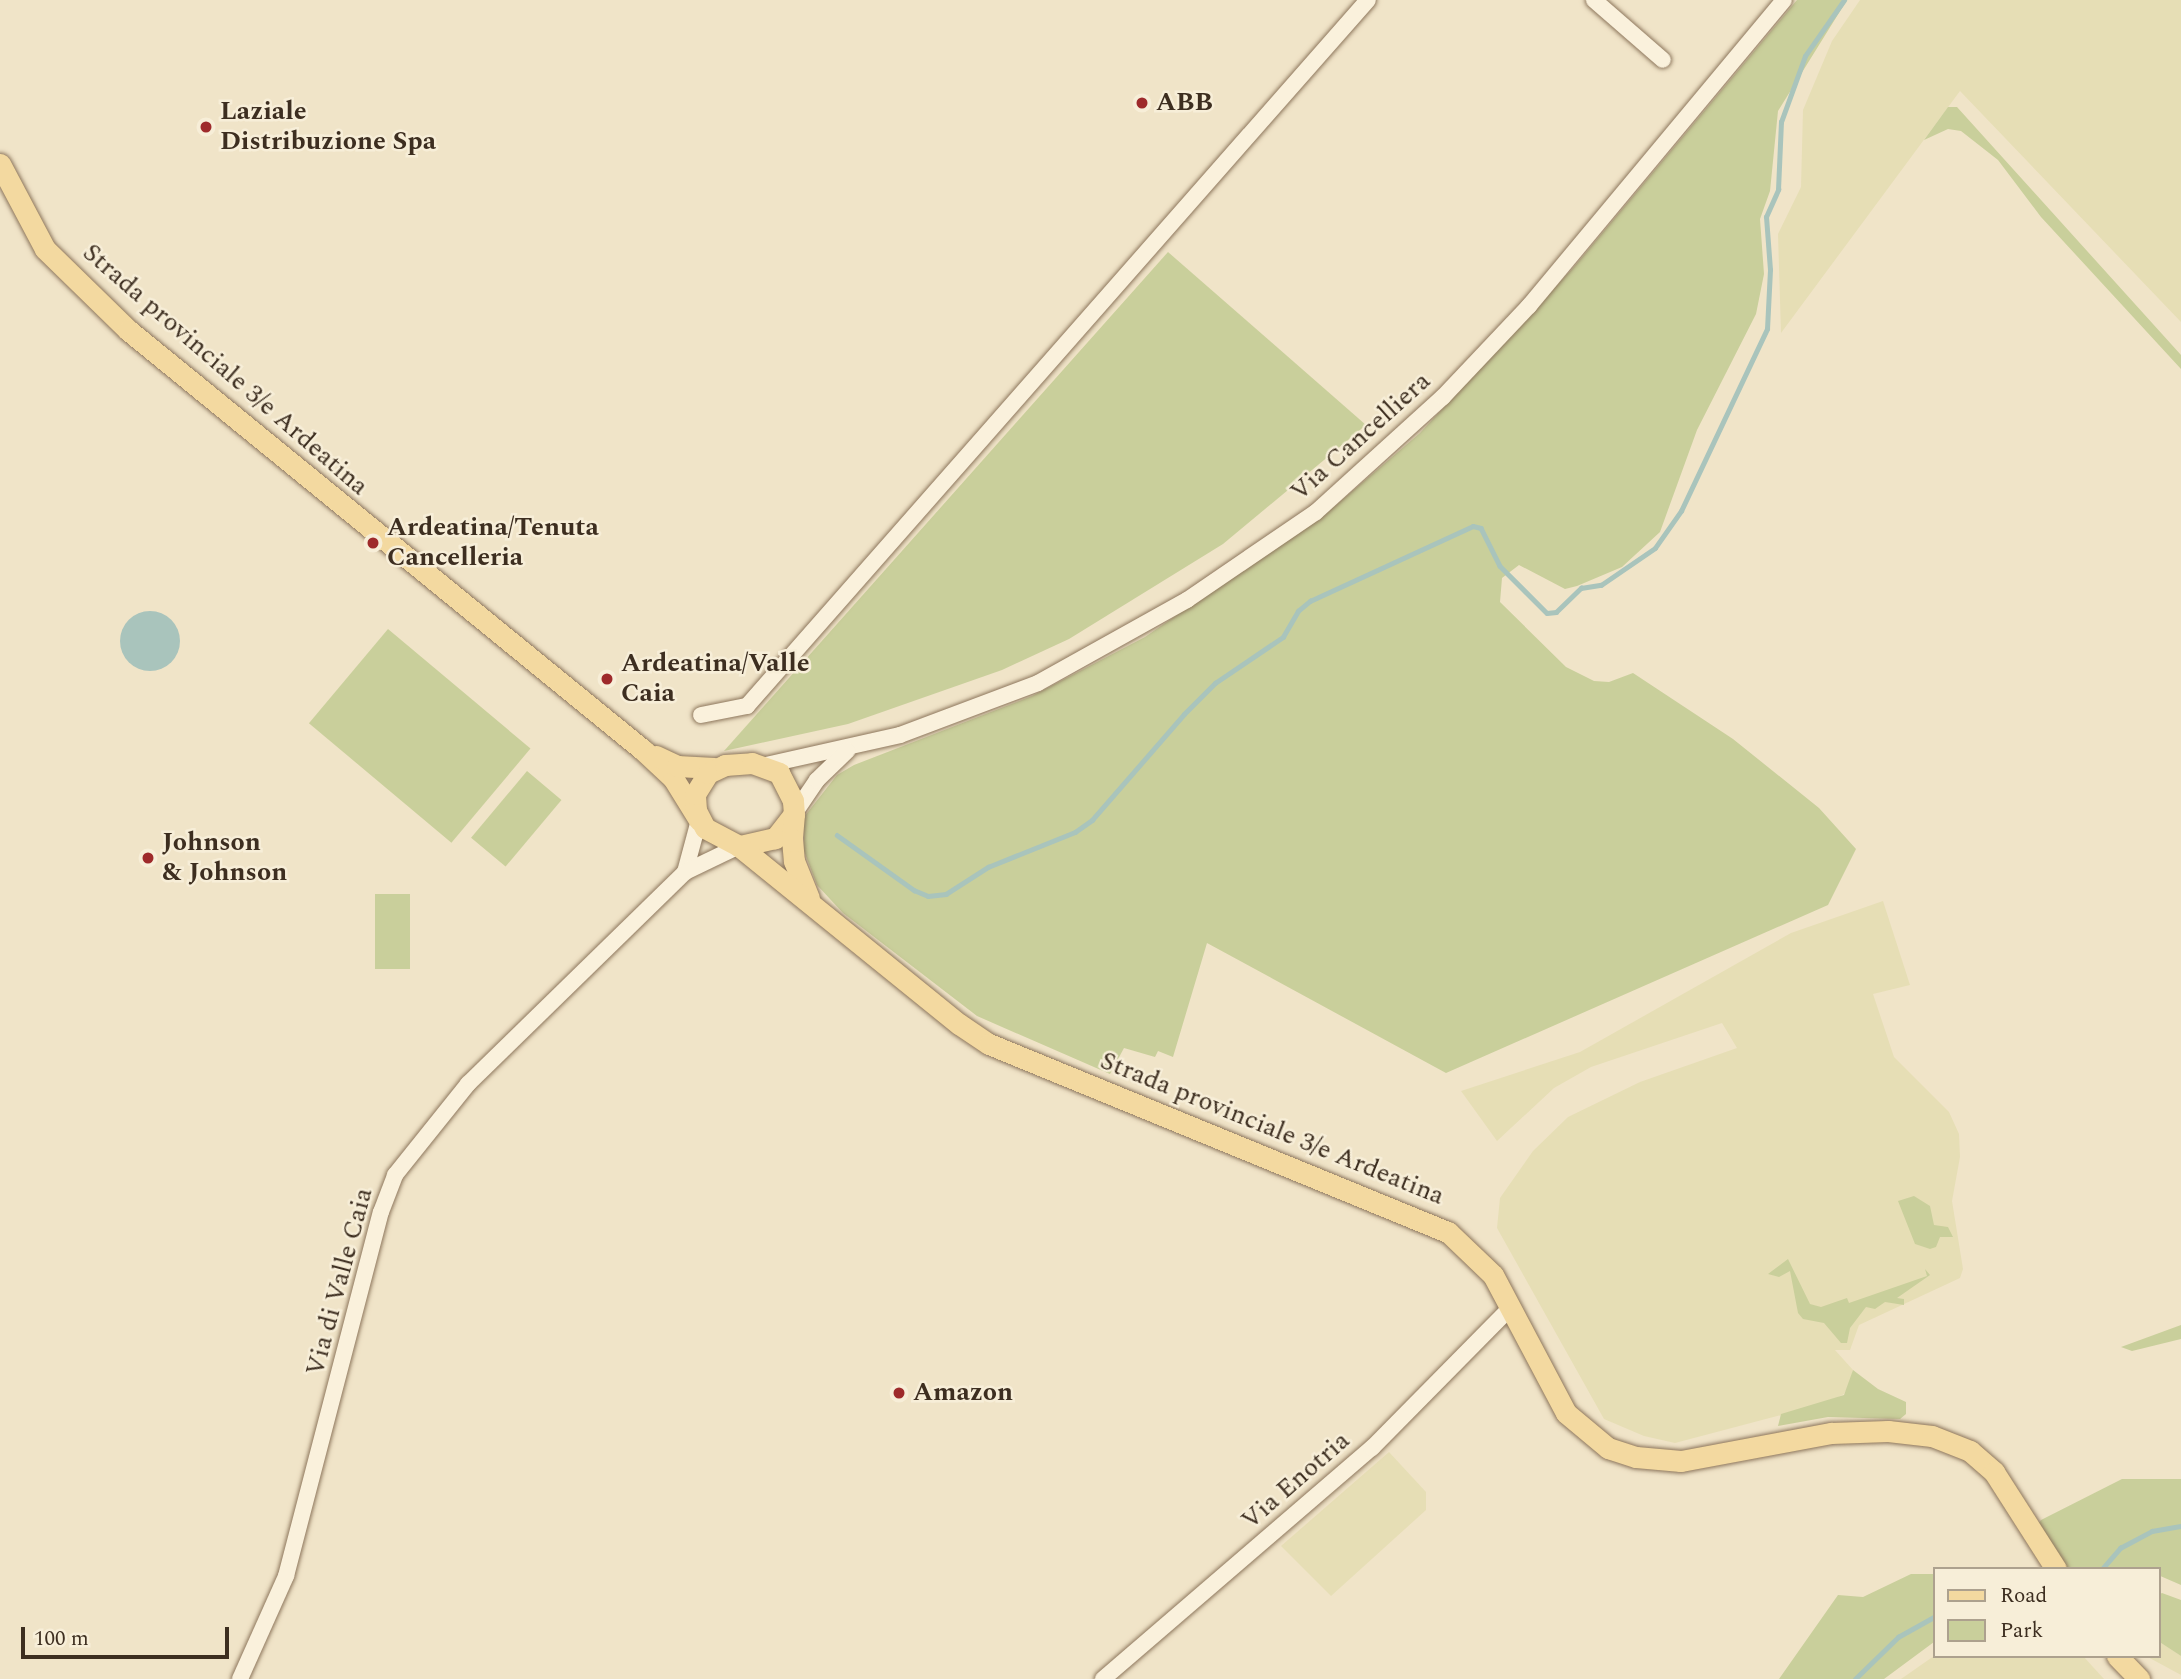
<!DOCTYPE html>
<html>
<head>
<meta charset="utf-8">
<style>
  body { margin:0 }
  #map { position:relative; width:2181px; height:1679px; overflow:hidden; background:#f0e4c8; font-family:Spectral,serif }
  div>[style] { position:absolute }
  .farmland>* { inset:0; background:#e6deb5 }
  .green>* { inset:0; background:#c9cf9b; transform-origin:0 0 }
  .water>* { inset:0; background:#a9c4bc }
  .round { border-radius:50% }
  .stream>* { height:4.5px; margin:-2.25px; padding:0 2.25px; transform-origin:2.25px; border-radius:2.25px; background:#a9c4bc }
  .roads { filter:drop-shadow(0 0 2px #8d765c) drop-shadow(0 0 2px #8d765c) }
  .minor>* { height:16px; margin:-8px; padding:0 8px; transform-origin:8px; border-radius:8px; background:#faf1dc }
  .major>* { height:21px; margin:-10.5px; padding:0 10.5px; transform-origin:10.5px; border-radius:10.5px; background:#f3d9a0 }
  .dots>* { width:19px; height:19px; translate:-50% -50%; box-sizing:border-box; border:4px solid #f7eed8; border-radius:50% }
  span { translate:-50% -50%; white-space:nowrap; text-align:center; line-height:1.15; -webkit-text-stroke:5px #f7eed8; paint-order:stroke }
  .poi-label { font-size:26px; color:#3d2e20; font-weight:700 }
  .left { translate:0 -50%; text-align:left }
  .street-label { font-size:26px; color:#3d2e20 }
  .legend { position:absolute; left:1933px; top:1567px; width:228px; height:91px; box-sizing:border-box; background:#f7eed8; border:2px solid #ada18e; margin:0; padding:9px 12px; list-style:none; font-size:21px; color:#3d2e20 }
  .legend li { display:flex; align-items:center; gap:14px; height:35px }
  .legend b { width:35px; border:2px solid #ada18e }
  .scale { position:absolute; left:21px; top:1627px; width:208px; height:32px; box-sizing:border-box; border:4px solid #3d2e20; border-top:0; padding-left:9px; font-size:21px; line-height:24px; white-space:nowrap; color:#3d2e20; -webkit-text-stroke:5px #f7eed8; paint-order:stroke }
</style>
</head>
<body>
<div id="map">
  <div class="farmland">
    <div style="clip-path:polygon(1860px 0,2181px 0,2181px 322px,1960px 91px,1781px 333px,1778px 234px,1801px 187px,1803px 110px,1832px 41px)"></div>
    <div style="clip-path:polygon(1883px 901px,1910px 985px,1873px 994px,1894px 1057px,1949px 1112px,1959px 1134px,1960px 1157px,1952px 1201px,1963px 1269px,1960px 1278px,1859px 1325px,1850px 1350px,1835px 1350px,1853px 1370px,1850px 1383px,1844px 1394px,1827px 1403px,1675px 1443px,1644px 1436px,1604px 1419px,1497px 1228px,1500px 1198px,1533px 1151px,1568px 1117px,1640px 1082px,1737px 1048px,1722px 1023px,1591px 1067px,1554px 1088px,1497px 1141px,1461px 1091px,1580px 1052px,1791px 933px)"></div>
    <div style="clip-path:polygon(1389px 1452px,1426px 1492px,1426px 1510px,1331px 1596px,1281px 1546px)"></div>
    <div style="clip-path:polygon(2158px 1641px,2181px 1656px,2181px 1675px,2146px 1656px,2158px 1656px)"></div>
    <div style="clip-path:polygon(1934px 1656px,2083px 1656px,2104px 1679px,1901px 1679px)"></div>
  </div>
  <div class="green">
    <div style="clip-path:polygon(1797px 0,1847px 0,1778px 111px,1770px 191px,1760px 219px,1764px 274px,1756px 314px,1697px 430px,1660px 532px,1622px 567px,1577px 586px,1565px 589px,1519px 565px,1502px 578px,1500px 602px,1566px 667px,1594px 681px,1609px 682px,1633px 673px,1733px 739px,1819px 808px,1856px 849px,1828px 905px,1446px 1073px,1207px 943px,1173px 1057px,1158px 1051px,1155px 1057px,1124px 1048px,1110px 1074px,977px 1016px,843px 913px,817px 885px,804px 851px,804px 817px,837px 775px,854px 765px,1032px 696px,1145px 637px,1335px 506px,1420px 433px,1573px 268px)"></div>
    <div style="clip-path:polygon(1948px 107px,1957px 107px,2181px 355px,2181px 369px,2041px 217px,1998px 160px,1961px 131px,1948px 129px,1924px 140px)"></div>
    <div style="clip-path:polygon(1168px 252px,1366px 425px,1223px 544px,1069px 639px,1002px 670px,848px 724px,724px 751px)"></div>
    <div style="left:388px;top:629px;width:186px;height:123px;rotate:40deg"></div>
    <div style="left:527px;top:771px;width:45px;height:87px;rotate:40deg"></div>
    <div style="left:375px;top:894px;width:35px;height:75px"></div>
    <div style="clip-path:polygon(1914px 1196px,1930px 1206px,1934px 1225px,1948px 1227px,1953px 1237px,1940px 1237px,1936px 1247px,1930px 1249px,1915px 1244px,1898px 1201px)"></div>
    <div style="clip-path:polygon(1788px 1259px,1810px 1304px,1821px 1307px,1847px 1298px,1849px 1303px,1927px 1276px,1925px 1269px,1930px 1275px,1897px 1298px,1904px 1299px,1904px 1305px,1885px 1302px,1875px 1309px,1866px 1307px,1850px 1328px,1847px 1343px,1841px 1343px,1824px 1323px,1803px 1319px,1798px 1313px,1790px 1271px,1779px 1277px,1768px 1274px)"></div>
    <div style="clip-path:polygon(2181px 1325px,2181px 1339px,2132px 1351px,2121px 1347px)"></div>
    <div style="clip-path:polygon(1853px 1370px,1878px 1389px,1906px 1402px,1906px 1414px,1900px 1419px,1828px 1417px,1778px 1426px,1781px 1414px,1844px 1395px)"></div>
    <div style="clip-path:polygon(2122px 1479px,2181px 1479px,2181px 1585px,2158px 1575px,2158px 1569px,2064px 1569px,2037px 1526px,2041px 1520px)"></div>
    <div style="clip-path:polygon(1911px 1574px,1934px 1574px,1934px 1642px,1884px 1679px,1779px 1679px,1838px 1595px,1863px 1597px)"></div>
    <div style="clip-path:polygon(2162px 1593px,2181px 1600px,2181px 1656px,2158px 1641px,2158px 1595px)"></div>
  </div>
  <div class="water">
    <div class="round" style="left:120px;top:611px;width:60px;height:60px"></div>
  </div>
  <div class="stream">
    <div style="left:837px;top:835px;width:95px;rotate:35.5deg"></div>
    <div style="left:914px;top:890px;width:15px;rotate:23deg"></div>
    <div style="left:928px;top:896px;width:18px;rotate:-6deg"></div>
    <div style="left:946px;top:894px;width:50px;rotate:-32.7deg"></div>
    <div style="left:988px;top:867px;width:94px;rotate:-21.9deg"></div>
    <div style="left:1075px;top:832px;width:21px;rotate:-35deg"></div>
    <div style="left:1092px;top:820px;width:140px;rotate:-49deg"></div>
    <div style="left:1184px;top:714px;width:44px;rotate:-45deg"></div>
    <div style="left:1215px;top:683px;width:82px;rotate:-34.1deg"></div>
    <div style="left:1283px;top:637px;width:30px;rotate:-60deg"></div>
    <div style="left:1298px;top:611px;width:16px;rotate:-40deg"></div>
    <div style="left:1310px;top:601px;width:179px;rotate:-24.7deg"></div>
    <div style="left:1473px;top:526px;width:8px;rotate:14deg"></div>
    <div style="left:1481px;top:528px;width:42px;rotate:63.4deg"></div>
    <div style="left:1500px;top:566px;width:66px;rotate:45deg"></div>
    <div style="left:1547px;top:613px;width:9px;rotate:-6deg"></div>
    <div style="left:1556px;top:612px;width:35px;rotate:-44deg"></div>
    <div style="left:1581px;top:588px;width:20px;rotate:-9deg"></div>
    <div style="left:1601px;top:585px;width:65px;rotate:-34.4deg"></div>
    <div style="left:1655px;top:548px;width:45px;rotate:-54.9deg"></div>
    <div style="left:1681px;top:511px;width:201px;rotate:-64.7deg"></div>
    <div style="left:1767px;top:329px;width:59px;rotate:-87.1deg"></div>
    <div style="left:1770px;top:270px;width:53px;rotate:-94.3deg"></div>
    <div style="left:1766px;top:217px;width:30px;rotate:-66deg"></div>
    <div style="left:1778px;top:190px;width:68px;rotate:-87.5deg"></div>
    <div style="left:1781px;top:122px;width:70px;rotate:-70deg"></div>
    <div style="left:1805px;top:56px;width:68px;rotate:-55.1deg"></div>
    <div style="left:2102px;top:1569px;width:28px;rotate:-49deg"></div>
    <div style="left:2120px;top:1548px;width:36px;rotate:-28deg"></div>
    <div style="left:2152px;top:1531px;width:29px;rotate:-10deg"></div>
    <div style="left:1855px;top:1679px;width:60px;rotate:-44.3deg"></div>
    <div style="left:1898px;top:1637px;width:41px;rotate:-29.1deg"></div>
  </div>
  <div class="roads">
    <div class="minor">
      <div style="left:1594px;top:0;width:91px;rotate:41deg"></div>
      <div style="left:701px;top:715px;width:47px;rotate:-11.1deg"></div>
      <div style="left:747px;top:706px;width:940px;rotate:-48.67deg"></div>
      <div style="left:766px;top:765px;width:137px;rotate:-12.6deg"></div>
      <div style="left:900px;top:735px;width:147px;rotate:-20.6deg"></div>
      <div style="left:1038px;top:683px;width:171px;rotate:-29.1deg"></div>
      <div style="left:1187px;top:600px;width:156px;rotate:-34.3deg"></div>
      <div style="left:1316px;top:512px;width:171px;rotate:-42.2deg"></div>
      <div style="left:1443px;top:397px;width:125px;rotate:-46.6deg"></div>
      <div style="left:1529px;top:306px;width:398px;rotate:-50.2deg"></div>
      <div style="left:794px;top:814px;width:41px;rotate:-55.9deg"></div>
      <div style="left:817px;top:780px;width:42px;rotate:-44deg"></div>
      <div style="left:685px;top:872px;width:54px;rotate:-74.9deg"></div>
      <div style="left:240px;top:1679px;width:113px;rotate:-65.9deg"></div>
      <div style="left:286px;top:1576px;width:376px;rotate:-75.4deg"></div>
      <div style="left:381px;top:1212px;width:40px;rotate:-69deg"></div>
      <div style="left:395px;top:1175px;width:117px;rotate:-51.3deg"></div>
      <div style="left:468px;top:1084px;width:303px;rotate:-44.3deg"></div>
      <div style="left:685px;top:872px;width:60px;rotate:-25.7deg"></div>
      <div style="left:1103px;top:1679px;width:355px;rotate:-40.7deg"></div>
      <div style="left:1372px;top:1448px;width:198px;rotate:-45.4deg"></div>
    </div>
    <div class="major">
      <div style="left:0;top:164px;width:96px;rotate:62.1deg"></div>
      <div style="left:45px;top:249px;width:116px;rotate:44.3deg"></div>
      <div style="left:128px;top:330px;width:665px;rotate:39.2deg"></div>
      <div style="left:643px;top:750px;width:41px;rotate:43deg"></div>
      <div style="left:673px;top:778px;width:49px;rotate:58.2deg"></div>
      <div style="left:656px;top:756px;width:23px;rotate:25deg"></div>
      <div style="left:677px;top:766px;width:37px;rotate:3deg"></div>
      <div style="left:794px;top:814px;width:31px;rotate:128deg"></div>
      <div style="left:775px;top:838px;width:37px;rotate:167deg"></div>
      <div style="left:739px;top:846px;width:38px;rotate:-152deg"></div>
      <div style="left:705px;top:828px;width:20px;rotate:-117deg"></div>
      <div style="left:696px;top:810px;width:16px;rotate:-94deg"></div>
      <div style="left:695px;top:794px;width:25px;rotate:-58deg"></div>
      <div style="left:708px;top:773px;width:19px;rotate:-25deg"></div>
      <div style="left:725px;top:765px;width:27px;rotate:-4deg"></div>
      <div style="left:752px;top:763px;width:29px;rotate:20deg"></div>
      <div style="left:779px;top:773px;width:31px;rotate:63deg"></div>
      <div style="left:793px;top:801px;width:13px;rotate:86deg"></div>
      <div style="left:794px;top:814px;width:25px;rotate:95deg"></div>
      <div style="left:792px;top:839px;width:22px;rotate:85deg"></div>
      <div style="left:794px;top:861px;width:40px;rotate:68deg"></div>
      <div style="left:739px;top:846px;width:283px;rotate:39deg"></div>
      <div style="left:959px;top:1024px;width:36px;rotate:34deg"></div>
      <div style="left:989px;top:1044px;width:496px;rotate:22.3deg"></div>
      <div style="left:1448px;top:1232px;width:62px;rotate:43.7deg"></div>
      <div style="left:1493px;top:1275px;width:156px;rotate:62.1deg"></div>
      <div style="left:1566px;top:1413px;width:55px;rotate:39.8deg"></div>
      <div style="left:1608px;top:1448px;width:29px;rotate:18deg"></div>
      <div style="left:1636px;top:1457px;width:45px;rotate:5.1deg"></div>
      <div style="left:1681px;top:1461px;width:153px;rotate:-10.6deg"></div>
      <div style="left:1831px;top:1433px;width:57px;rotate:-2deg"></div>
      <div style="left:1888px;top:1431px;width:44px;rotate:6.5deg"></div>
      <div style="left:1932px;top:1436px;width:41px;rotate:21.5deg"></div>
      <div style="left:1970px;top:1451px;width:32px;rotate:41deg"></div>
      <div style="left:1994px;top:1472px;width:115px;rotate:57.4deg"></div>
      <div style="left:2117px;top:1656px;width:32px;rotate:46deg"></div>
    </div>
  </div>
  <div class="dots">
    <div style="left:1142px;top:103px;background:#9e2a2b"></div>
    <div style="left:206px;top:127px;background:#9e2a2b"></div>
    <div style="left:373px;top:543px;background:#9e2a2b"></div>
    <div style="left:607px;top:679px;background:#9e2a2b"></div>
    <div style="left:148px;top:858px;background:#9e2a2b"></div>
    <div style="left:899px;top:1393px;background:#9e2a2b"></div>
  </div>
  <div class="poi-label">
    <span class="left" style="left:1156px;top:103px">ABB</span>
    <span class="left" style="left:220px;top:127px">Laziale<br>Distribuzione Spa</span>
    <span class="left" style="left:387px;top:543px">Ardeatina/Tenuta<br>Cancelleria</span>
    <span class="left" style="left:621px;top:679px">Ardeatina/Valle<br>Caia</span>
    <span class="left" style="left:162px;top:858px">Johnson<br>&amp; Johnson</span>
    <span class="left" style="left:913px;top:1393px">Amazon</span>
  </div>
  <div class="street-label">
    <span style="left:225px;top:370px;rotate:41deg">Strada provinciale 3/e Ardeatina</span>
    <span style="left:1361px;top:437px;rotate:-42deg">Via Cancelliera</span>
    <span style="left:1272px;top:1129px;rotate:22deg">Strada provinciale 3/e Ardeatina</span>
    <span style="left:340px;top:1282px;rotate:-75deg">Via di Valle Caia</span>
    <span style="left:1296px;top:1481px;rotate:-41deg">Via Enotria</span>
  </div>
  <ul class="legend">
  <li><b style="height:9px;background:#f3d9a0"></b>Road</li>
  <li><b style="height:19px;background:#c9cf9b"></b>Park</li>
  </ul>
  <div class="scale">100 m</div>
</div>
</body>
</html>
